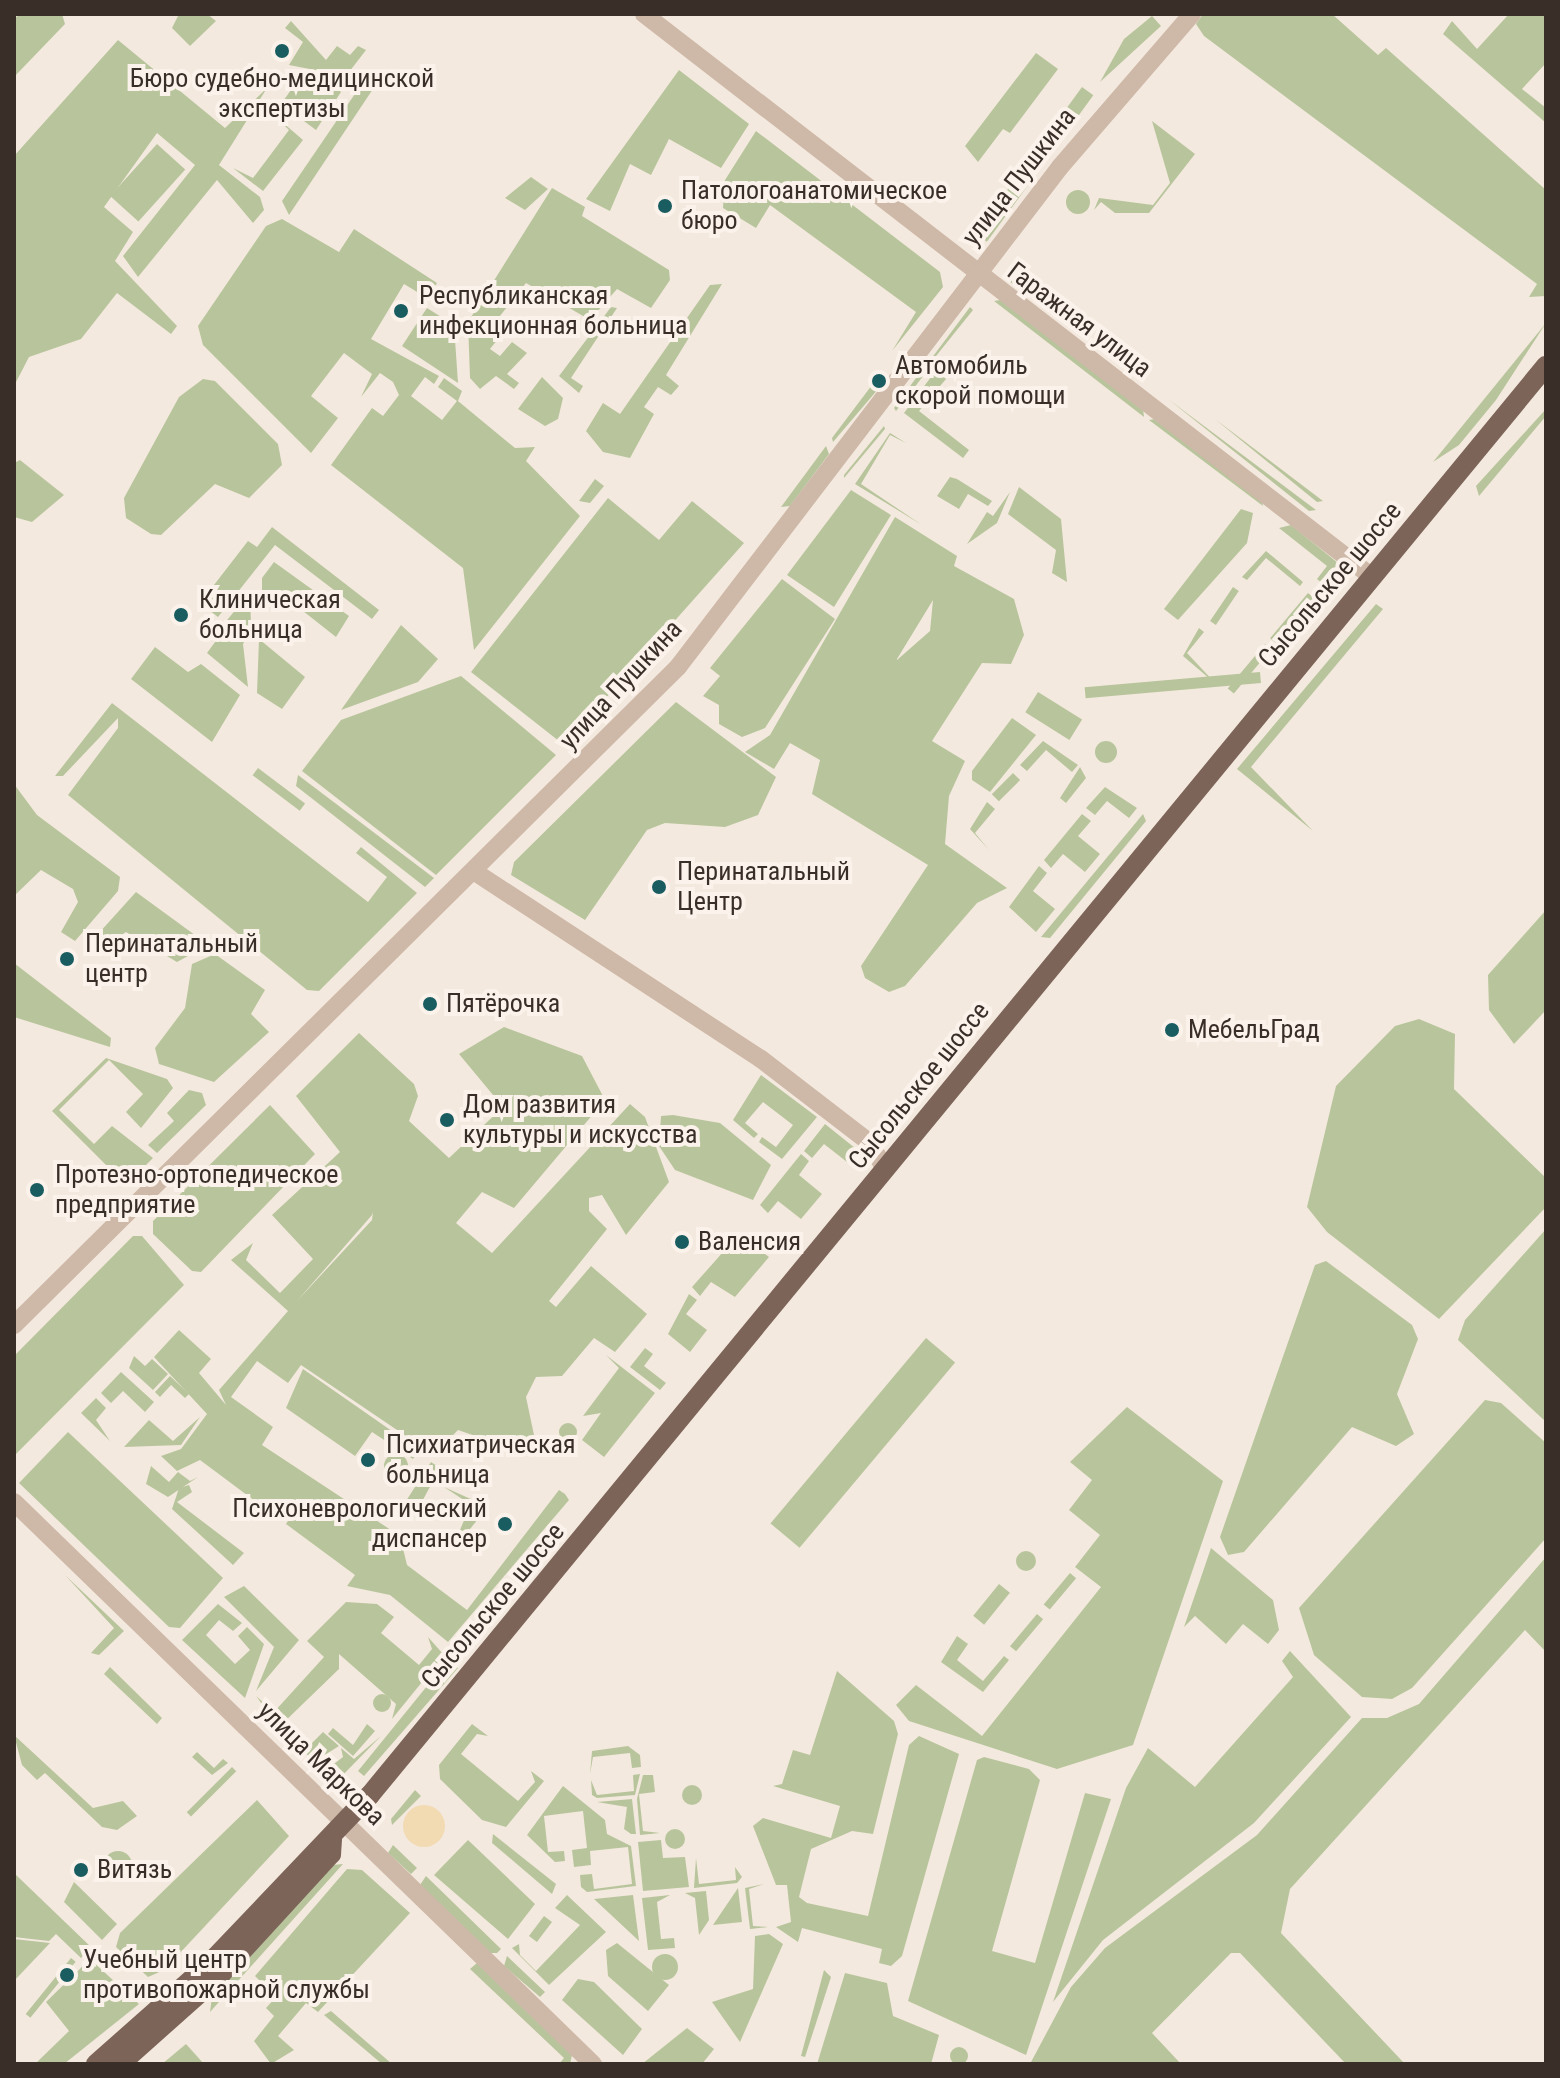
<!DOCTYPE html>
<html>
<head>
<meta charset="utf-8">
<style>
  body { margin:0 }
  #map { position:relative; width:1560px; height:2078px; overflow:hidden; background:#f4e9de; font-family:"Roboto Condensed",sans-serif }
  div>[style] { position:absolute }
  .green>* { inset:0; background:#b8c59c; transform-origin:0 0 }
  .round { border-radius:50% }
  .sand>* { inset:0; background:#f2dab2 }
  .minor>* { height:18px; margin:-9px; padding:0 9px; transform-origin:9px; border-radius:9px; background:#ceb8a8 }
  .major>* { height:20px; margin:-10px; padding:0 10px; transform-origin:10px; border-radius:10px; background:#7d6459 }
  .dots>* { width:22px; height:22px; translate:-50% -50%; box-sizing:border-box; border:4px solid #fbf3eb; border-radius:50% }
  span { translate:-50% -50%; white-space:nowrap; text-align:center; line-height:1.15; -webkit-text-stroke:8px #fbf3eb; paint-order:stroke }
  .poi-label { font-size:26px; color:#3a2e29 }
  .left { translate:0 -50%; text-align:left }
  .right { translate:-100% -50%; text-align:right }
  .street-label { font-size:26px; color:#3a2e29 }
  .frame { position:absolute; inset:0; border:16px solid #3a2e29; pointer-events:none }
</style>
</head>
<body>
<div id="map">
  <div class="green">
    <div style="clip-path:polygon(22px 14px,62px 14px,65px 24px,14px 77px,14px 18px)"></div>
    <div style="clip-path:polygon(179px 14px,207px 14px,216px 21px,190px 46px,172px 28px)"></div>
    <div style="clip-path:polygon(1203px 14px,1332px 14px,1378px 55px,1386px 48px,1546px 190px,1546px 296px,1529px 297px,1537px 284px,1204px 36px,1196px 24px)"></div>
    <div style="clip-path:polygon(1509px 14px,1546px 14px,1546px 63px,1522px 89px,1546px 108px,1546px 123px,1443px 34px,1452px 21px,1477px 49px)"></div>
    <div style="clip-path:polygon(1152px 16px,1161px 26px,1100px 82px,1124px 39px)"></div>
    <div style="clip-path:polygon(291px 21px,326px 60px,337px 46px,350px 55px,358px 46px,366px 50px,346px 76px,289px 65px,303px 42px,285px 28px)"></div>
    <div style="clip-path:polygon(118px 40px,225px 128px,267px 88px,219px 165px,260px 197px,264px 210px,253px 223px,217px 180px,138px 277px,123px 256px,195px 165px,157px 133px,104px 207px,133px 232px,115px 261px,177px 326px,171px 334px,117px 293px,81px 339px,29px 357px,14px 386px,14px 156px)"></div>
    <div style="clip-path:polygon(1036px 53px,1058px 69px,1010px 133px,1003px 129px,978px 162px,965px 146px)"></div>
    <div style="clip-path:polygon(679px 70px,749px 124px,721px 168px,669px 139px,651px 175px,630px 164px,610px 211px,586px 199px)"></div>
    <div style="clip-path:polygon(298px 80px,319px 93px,336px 87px,341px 92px,316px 130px,281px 104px)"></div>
    <div style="clip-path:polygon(363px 82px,373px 89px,289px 215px,282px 201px)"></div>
    <div style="left:1082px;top:87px;width:14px;height:181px;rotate:36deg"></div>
    <div style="clip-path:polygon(274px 115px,303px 140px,263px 191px,233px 168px,253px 178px,289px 130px)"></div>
    <div style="clip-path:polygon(1152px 121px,1195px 154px,1149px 213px,1115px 213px,1101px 202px,1094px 210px,1099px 198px,1153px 205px,1170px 183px)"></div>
    <div style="clip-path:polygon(756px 131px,940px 272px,943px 287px,892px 351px,916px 312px,770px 205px,756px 228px,723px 208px,725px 180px)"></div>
    <div style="left:157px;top:144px;width:38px;height:70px;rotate:42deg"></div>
    <div style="clip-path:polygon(531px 177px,548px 189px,525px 210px,505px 198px)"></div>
    <div style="clip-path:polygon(552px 188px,585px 207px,582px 216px,669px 270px,670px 280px,651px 308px,617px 289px,590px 320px,526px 283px,496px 321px,506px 329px,490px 349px,500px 356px,512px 342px,527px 353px,507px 374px,519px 383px,514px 389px,496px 376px,480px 389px,470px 378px,468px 322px)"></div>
    <div class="round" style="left:1066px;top:190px;width:24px;height:24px"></div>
    <div style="clip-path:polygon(282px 219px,339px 252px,354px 229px,437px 283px,427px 298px,404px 284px,371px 339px,439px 376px,434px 384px,425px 377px,411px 396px,442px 420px,457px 401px,438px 387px,444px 378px,462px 391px,458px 401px,515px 448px,535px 447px,526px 461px,580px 516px,474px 650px,463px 568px,331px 465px,372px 408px,383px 416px,399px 395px,393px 382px,380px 373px,361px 397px,372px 374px,344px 353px,311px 396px,338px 418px,311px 453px,203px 345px,198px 326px,266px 226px)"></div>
    <div style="clip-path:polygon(1008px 276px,1088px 337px,1006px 279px)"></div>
    <div style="clip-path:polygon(722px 284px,666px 375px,679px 386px,671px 395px,658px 387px,644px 407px,654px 414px,630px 458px,603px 452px,586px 431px,603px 403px,620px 414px,710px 285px)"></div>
    <div style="clip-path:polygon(1000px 300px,1143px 409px,1144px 417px,994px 301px)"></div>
    <div style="clip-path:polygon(611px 307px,617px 308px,571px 378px,583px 386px,579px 393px,559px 376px)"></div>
    <div style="clip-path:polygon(970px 307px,973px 310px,932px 361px,931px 359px)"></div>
    <div style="clip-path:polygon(427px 308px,454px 325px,458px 383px,402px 346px)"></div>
    <div style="clip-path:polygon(1546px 323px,1496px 400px,1459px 445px,1433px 462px)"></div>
    <div style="clip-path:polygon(927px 363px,931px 366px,896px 411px,894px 408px)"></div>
    <div style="clip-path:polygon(937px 369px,946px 379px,919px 411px,969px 450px,963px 458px,904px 413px)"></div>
    <div style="clip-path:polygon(881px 373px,885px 381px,833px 442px,832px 438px)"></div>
    <div style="clip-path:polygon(542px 377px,563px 398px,558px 419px,545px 426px,518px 409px)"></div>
    <div style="clip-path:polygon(203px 379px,215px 381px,278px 444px,282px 465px,249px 498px,215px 484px,161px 535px,151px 534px,126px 518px,124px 498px,179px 397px)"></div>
    <div style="clip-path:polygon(1168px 399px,1316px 510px,1309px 511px)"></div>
    <div style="clip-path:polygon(1546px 409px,1546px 416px,1479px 496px,1476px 486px)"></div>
    <div style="clip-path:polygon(1155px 419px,1262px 502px,1263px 506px,1149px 420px)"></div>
    <div style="clip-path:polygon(1215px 419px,1323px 501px,1317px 502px)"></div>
    <div style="clip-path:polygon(884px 426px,885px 429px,844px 478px,844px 475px)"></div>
    <div style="clip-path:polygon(890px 433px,906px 443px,890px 435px,861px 484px,922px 525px,855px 484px)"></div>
    <div style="clip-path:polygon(826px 446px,829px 454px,790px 506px,781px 507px)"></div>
    <div style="clip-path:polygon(20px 460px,64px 495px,32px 522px,14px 517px,14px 463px)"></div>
    <div style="clip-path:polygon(950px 477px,957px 479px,992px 501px,988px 506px,968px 494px,959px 509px,937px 496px)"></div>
    <div style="clip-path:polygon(595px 479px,604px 486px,590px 503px,579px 501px)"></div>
    <div style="clip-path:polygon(1019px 487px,1061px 519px,1067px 582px,1052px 573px,1056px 550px,1008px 514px)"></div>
    <div style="clip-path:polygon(851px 490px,891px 515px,834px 607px,787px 575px)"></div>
    <div style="clip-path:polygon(1010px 492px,997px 523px,967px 544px,987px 512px,993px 516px)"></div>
    <div style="clip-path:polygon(608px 498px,659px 540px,692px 501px,744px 543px,564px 745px,471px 672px)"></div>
    <div style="clip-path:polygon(1241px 509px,1253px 513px,1247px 543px,1178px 620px,1164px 609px)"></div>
    <div style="clip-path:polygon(evenodd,895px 517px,957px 556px,954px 566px,1014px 599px,1024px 635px,1011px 664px,982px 663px,932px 741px,965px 761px,949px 796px,945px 844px,1007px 888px,977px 903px,905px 986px,889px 992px,865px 978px,861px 966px,928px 865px,812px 794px,820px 760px,790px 743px,774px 769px,745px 752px,770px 735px,895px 517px,933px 600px,930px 631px,897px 660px,897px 659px,933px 600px)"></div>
    <div style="clip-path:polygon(1291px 525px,1338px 563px,1325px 586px,1317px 579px,1327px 566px,1279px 528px)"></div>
    <div style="clip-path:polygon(272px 527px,379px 610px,372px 619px,275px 545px,218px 617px,200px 603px,248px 541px,257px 547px)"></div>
    <div style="clip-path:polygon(1266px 551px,1303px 582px,1300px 586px,1266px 558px,1247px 580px,1242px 577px)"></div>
    <div style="clip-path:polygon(274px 562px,349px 616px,336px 637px,284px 596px,276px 605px,262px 594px,262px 578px)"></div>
    <div style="clip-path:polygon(782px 579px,835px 619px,765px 728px,742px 737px,719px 724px,719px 705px,703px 696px,720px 676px,710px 668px)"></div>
    <div style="left:1233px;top:587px;width:7px;height:41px;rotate:34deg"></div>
    <div style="clip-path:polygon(250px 592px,251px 626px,220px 632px,219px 630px)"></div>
    <div style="left:1308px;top:593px;width:8px;height:59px;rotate:40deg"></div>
    <div style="clip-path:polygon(1376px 604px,1383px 609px,1251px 767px,1313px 831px,1237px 769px)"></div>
    <div style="clip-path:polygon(401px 625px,438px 659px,418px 682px,341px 710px)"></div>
    <div style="clip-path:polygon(1199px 628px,1204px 632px,1187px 653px,1217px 685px,1183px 656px)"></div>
    <div style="clip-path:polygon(249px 634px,243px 644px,248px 687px,207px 653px,215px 642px)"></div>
    <div style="clip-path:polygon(259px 639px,305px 677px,282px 709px,257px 693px)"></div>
    <div style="left:1265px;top:644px;width:8px;height:58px;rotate:40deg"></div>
    <div style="clip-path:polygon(155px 647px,188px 672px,201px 664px,240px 695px,212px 742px,131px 679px)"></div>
    <div style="left:1260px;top:672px;width:11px;height:176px;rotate:85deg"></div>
    <div style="clip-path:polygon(461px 676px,556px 755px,436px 875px,302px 771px,341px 720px)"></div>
    <div style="left:1038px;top:692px;width:52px;height:24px;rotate:32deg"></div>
    <div style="clip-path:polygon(676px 702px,776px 777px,758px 815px,725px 827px,665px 823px,647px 830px,585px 920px,511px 875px,514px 862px)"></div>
    <div style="clip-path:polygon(112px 703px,368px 902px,387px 877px,356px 853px,361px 847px,417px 893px,319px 991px,307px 990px,68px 795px,118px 728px,118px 718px,63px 776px,55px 776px)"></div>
    <div style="clip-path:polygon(1012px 718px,1036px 735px,990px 792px,972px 780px,972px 771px)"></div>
    <div class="round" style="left:1095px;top:741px;width:22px;height:22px"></div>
    <div style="clip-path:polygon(1043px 741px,1078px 765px,1072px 772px,1046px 750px,1027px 771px,1020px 765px)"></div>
    <div style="clip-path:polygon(1080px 767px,1086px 778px,1066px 803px,1060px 798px)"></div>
    <div style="left:258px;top:768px;width:59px;height:9px;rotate:37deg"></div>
    <div style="left:1013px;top:773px;width:10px;height:30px;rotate:45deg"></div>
    <div style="clip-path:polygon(298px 775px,434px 878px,425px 887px,296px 786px)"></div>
    <div style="clip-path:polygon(14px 784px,37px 815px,120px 877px,118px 891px,75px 941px,61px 932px,78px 902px,73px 889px,41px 870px,14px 896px)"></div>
    <div style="clip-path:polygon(1105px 787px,1137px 808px,1129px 818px,1107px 801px,1095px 815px,1086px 808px)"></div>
    <div style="clip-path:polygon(987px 802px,995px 809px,975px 833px,989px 850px,970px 829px)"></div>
    <div style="clip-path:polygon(1082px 814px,1091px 821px,1078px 836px,1100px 854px,1085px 872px,1063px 854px,1051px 868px,1044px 860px)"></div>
    <div style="clip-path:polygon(1143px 814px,1146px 821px,1050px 938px,1041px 937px)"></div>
    <div style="clip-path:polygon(1039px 866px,1047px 873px,1033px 891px,1055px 909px,1036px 932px,1009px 907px)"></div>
    <div style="clip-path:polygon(136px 892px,199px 938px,199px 950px,177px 962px,126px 932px,94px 953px,89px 944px)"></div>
    <div style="clip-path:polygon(1546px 910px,1546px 1010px,1514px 1044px,1489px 1010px,1488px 975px)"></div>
    <div style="clip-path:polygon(215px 954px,265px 990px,251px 1014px,269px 1032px,214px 1082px,159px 1064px,155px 1048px,185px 1008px,192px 964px)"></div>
    <div style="clip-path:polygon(14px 963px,111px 1038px,110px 1047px,14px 1017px)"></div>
    <div style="clip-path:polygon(1419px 1019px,1455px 1034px,1454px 1089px,1546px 1178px,1546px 1207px,1439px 1319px,1327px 1232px,1307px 1207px,1336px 1086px,1395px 1026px)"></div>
    <div style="clip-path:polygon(evenodd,504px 1027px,582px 1056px,605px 1100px,514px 1208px,482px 1192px,456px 1223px,492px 1253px,630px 1104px,645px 1117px,669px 1182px,626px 1235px,602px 1195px,589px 1198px,589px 1211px,607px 1229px,549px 1301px,556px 1307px,591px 1266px,647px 1314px,615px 1352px,594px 1338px,562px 1376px,536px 1377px,526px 1397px,534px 1435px,522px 1452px,458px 1430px,434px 1455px,301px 1365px,288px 1383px,257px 1361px,231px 1397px,273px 1427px,262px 1445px,400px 1536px,407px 1565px,467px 1610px,559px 1490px,565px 1494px,569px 1500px,448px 1642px,390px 1595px,347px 1586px,355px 1575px,286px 1524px,291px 1516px,263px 1507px,200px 1460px,177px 1471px,161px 1456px,181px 1449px,207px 1414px,154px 1357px,179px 1330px,211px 1359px,199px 1373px,226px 1405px,219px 1390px,288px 1311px,231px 1260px,253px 1243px,246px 1260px,280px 1293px,313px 1259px,272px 1215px,340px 1152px,296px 1096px,359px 1033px,414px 1084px,418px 1096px,409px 1121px,449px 1158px,503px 1107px,459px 1054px,504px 1027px,373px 1212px,372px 1220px,297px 1301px,372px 1215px,373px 1212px)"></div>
    <div style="clip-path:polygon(106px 1058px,167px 1079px,173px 1088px,141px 1128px,126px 1112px,143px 1094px,109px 1060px,59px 1110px,94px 1144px,112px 1126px,153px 1158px,126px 1185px,52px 1111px)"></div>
    <div style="clip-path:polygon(761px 1075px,817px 1117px,782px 1159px,759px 1142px,762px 1137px,776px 1147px,793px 1125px,763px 1102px,745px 1123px,758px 1134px,754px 1138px,733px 1120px)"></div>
    <div style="clip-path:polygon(189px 1090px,202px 1093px,206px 1105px,157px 1153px,148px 1145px,174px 1121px,167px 1113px)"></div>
    <div style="clip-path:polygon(270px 1105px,315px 1154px,201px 1272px,192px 1271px,153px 1234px,153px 1221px)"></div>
    <div style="clip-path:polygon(673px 1115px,720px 1123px,771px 1165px,753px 1200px,675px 1170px,659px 1146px,661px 1116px)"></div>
    <div style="clip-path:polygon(825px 1124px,855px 1148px,847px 1162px,824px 1144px,812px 1158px,804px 1151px)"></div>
    <div style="clip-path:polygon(801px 1154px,809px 1161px,799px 1175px,822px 1194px,801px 1219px,778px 1201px,768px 1213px,760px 1205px)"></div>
    <div style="clip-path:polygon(1546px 1229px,1546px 1422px,1458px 1340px,1465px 1320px)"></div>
    <div style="clip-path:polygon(739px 1234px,769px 1257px,735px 1297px,711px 1282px,700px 1296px,692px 1287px)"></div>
    <div style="clip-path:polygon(133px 1236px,142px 1236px,184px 1285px,14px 1456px,14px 1356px)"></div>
    <div style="clip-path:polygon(1326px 1261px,1412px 1325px,1418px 1339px,1397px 1394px,1414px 1434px,1396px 1446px,1352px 1427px,1244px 1552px,1228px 1555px,1220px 1537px,1315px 1265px)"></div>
    <div style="clip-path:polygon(689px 1294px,697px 1300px,686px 1314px,707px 1330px,690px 1352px,668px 1334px)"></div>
    <div style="left:926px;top:1338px;width:38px;height:242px;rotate:40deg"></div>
    <div style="clip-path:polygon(645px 1348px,653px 1354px,644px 1366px,666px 1383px,660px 1390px,630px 1367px)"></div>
    <div style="clip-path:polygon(606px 1355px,655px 1393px,604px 1457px,582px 1440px,601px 1413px,583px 1416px,619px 1368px)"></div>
    <div style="clip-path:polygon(134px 1356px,145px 1366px,152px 1359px,168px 1374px,153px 1390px,129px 1368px)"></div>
    <div style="clip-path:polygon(303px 1369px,419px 1450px,413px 1459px,372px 1432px,355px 1456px,286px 1408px)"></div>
    <div style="clip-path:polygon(121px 1372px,154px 1402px,145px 1412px,123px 1391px,111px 1403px,101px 1393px)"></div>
    <div style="clip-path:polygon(170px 1376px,189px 1394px,185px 1398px,171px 1385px,160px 1397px,155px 1392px)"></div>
    <div style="clip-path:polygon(96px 1398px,106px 1408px,96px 1420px,110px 1441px,81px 1413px)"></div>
    <div style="clip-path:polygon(1485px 1400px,1501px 1403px,1546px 1443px,1546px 1538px,1412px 1688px,1392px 1699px,1362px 1697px,1314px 1655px,1299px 1608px)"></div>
    <div style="clip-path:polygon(1127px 1407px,1223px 1481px,1133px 1745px,1057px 1769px,909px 1721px,896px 1705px,916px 1685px,982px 1736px,1101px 1587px,1075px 1567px,1100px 1535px,1069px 1510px,1092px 1480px,1070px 1462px)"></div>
    <div style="clip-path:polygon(200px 1417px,181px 1445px,124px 1447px,149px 1420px,173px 1441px)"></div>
    <div class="round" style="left:559px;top:1423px;width:18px;height:18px"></div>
    <div style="clip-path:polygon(68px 1432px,223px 1578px,180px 1628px,169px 1627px,19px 1483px)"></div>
    <div class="round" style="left:384px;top:1454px;width:24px;height:24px"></div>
    <div style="clip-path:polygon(431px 1462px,440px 1468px,417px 1511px,397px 1515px)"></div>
    <div style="clip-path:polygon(151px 1466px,169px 1482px,178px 1472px,190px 1481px,198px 1477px,168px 1497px,146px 1484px)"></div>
    <div style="clip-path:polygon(189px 1485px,192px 1492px,177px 1502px,244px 1553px,233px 1565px,172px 1509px,179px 1488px)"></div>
    <div style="clip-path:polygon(444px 1487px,484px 1505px,479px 1510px)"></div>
    <div style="clip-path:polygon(482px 1514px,462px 1539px,457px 1537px,465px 1518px)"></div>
    <div style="clip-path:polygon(1211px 1548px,1273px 1600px,1279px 1630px,1268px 1644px,1243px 1624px,1226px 1644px,1195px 1616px,1184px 1627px)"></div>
    <div class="round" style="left:1016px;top:1551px;width:20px;height:20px"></div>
    <div style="clip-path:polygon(1546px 1557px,1546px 1652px,1525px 1630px,1290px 1889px,1281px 1933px,1405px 2064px,1346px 2064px,1240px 1953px,1231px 1953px,1152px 2033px,1181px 2064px,1030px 2064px,1071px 1987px,1105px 1948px,1257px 1835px,1362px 1718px,1387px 1718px,1419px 1704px)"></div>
    <div style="left:1070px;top:1573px;width:8px;height:41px;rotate:40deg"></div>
    <div style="clip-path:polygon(65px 1575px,124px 1631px,99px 1655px,91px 1653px,114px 1628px)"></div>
    <div style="left:999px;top:1584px;width:14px;height:41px;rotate:39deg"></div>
    <div style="clip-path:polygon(244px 1586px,299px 1640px,256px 1691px,274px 1647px,224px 1597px)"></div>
    <div style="clip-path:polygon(346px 1602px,377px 1604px,394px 1617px,381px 1633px,419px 1665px,432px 1649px,428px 1637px,444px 1655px,392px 1719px,396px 1704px,339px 1654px,339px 1669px,279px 1727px,256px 1696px,274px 1712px,324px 1657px,307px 1641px)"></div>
    <div style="clip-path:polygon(218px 1604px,242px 1623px,233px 1631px,219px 1620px,206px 1635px,235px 1664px,250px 1650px,238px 1636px,247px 1627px,264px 1644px,245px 1698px,182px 1640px)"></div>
    <div style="left:1037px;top:1614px;width:8px;height:42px;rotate:40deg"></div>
    <div style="clip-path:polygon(957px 1636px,968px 1644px,957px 1660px,983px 1681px,1004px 1656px,1009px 1660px,983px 1692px,941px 1662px)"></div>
    <div style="clip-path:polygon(1290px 1651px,1351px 1717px,1254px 1823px,1103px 1940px,1053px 2002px,1126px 1788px,1148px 1748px,1195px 1787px,1293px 1677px,1282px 1661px)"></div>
    <div style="clip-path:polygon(449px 1659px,458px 1668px,364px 1776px,358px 1771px)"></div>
    <div style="clip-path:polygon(110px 1667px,162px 1718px,157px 1724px,104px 1674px)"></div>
    <div style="clip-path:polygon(837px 1671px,894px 1721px,898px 1734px,873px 1834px,852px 1831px,811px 1849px,799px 1897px,807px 1903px,868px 1916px,909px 1745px,919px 1736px,959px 1754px,902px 1956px,891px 1966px,879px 1963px,882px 1949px,802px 1928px,798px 1942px,776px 1927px,791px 1922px,787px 1885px,776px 1885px,753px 1826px,763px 1818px,831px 1838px,840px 1806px,773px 1786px,782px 1784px,793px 1750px,810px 1755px)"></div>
    <div class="round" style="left:373px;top:1694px;width:18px;height:18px"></div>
    <div style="clip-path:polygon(367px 1724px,375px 1731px,353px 1756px,328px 1734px,333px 1728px,353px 1745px)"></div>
    <div style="clip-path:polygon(472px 1724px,488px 1736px,477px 1734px,461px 1754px,518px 1801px,535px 1782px,531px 1771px,544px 1781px,506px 1827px,482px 1820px,440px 1779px,439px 1765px)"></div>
    <div style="clip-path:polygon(323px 1732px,339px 1746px,320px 1758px,330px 1767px,343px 1757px,341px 1748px,354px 1759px,381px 1736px,337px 1781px,286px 1736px,306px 1749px)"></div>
    <div style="clip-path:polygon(14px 1735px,93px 1808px,123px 1801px,137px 1816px,117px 1830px,102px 1827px,45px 1773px,37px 1780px,22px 1765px)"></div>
    <div style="clip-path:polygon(628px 1746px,640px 1755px,641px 1767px,632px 1768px,630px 1753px,593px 1757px,590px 1774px,592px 1751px)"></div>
    <div style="clip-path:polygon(197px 1752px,214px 1768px,223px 1759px,228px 1763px,212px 1775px,192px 1757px)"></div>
    <div style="clip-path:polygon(984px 1757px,1029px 1769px,1040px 1780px,992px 1951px,1035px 1963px,1085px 1793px,1111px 1799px,1026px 2055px,908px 2001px,977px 1760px)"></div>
    <div style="left:232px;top:1767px;width:6px;height:64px;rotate:45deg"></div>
    <div style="clip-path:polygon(640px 1774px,635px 1795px,597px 1798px,592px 1795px,591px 1780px,597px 1795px,634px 1791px,633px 1775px)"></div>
    <div style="clip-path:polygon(643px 1775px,653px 1775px,655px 1792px,639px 1794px,643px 1831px,660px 1833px,640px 1835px,637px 1799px)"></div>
    <div class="round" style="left:682px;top:1785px;width:20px;height:20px"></div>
    <div style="clip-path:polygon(563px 1786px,605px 1820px,607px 1834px,631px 1846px,636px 1886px,587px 1892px,581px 1887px,580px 1875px,592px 1874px,594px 1889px,632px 1884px,628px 1847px,590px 1851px,591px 1865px,574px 1867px,572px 1850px,587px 1848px,583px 1811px,544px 1816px,548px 1852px,564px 1851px,565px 1861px,555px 1862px,527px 1835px)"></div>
    <div style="clip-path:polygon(415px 1790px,421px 1796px,392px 1825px,391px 1819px)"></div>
    <div style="clip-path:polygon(632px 1799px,636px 1834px,631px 1834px,624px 1829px,627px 1807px,597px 1802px)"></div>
    <div style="clip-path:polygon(257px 1800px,289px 1836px,164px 1970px,148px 1977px,116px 1947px,120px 1933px)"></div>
    <div class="round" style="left:665px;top:1829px;width:20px;height:20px"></div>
    <div style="clip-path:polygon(493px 1834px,556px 1884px,552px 1894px,492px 1843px)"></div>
    <div style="clip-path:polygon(468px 1840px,535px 1904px,508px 1939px,434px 1875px)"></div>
    <div style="clip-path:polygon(661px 1840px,663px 1858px,685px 1857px,689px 1887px,643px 1891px,638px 1842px)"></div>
    <div style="clip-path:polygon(393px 1845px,417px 1868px,411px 1874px,388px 1853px)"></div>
    <div class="round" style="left:104px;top:1851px;width:28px;height:28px"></div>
    <div style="clip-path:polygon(696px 1858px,699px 1884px,736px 1880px,735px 1867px,742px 1877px,737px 1883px,694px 1888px)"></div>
    <div style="clip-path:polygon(343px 1864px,210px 2012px,212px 1997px,332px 1865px)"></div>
    <div style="clip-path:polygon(347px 1869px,362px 1870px,410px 1913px,318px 2012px,306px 2003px,278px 2036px,294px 2050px,271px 2064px,254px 2041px,274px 2016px,266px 2008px,276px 1997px,255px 1976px)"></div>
    <div style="clip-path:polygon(14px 1873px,91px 1947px,81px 1958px,56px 1934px,49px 1941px,14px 1937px)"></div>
    <div style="clip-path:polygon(426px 1876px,501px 1949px,497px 1953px,488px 1953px,420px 1885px)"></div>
    <div style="clip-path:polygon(74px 1882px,117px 1924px,102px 1940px,64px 1902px)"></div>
    <div style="clip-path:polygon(764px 1884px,749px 1889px,753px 1926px,768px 1927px,750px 1929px,745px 1888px)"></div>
    <div style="clip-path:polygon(738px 1888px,742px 1922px,713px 1925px)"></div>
    <div style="clip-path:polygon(706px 1891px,709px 1920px,699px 1935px,695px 1898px,685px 1893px)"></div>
    <div style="clip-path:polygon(567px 1895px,606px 1932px,549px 1985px,512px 1948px,519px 1944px,520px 1955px,536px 1971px,580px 1925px,555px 1908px)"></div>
    <div style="clip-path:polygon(633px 1895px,639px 1941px,594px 1899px)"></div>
    <div style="clip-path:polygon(670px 1895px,657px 1902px,661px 1939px,674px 1938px,675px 1948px,648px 1950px,642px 1898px)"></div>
    <div style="left:544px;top:1916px;width:10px;height:25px;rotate:37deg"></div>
    <div style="clip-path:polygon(769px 1934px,783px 1944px,740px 2042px,712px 2002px,753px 1989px,755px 1936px)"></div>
    <div style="clip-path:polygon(14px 1939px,50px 1943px,14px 1981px)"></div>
    <div style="clip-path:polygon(617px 1943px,669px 1985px,648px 2011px,608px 1976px,606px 1950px)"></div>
    <div class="round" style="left:652px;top:1954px;width:26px;height:26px"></div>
    <div style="clip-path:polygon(507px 1956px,545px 1992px,540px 1997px,504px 1966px)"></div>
    <div style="left:71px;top:1958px;width:6px;height:72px;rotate:39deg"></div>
    <div style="clip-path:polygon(90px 1959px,139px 2004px,64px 2064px,35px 2064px,69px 2031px,46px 2002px)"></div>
    <div style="clip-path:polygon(477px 1963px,572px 2055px,570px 2064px,559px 2064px,564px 2058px,470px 1969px)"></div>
    <div style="clip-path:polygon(824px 1970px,831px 1977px,805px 2057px,801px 2056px)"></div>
    <div style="clip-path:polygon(845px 1973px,887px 1983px,893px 2016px,939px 2035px,931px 2064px,817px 2064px)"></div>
    <div style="clip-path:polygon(578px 1979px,594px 1982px,642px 2029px,623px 2055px,562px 2000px)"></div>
    <div style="clip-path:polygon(331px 2011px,392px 2064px,382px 2064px,324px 2015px)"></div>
    <div style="clip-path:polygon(687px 2028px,714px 2049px,702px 2064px,642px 2064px)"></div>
    <div style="clip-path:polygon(186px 2044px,204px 2064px,162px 2064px)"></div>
    <div class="round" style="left:950px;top:2047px;width:18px;height:18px"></div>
  </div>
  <div class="sand">
    <div class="round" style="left:403px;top:1805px;width:42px;height:42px"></div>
  </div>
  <div class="minor">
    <div style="left:644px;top:14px;width:919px;rotate:37.71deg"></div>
    <div style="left:475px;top:872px;width:342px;rotate:33.2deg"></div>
    <div style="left:761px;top:1059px;width:138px;rotate:37.6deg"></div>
    <div style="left:870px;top:1143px;width:30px;rotate:60deg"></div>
    <div style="left:14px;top:1325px;width:935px;rotate:-44.74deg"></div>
    <div style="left:678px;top:667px;width:629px;rotate:-52.62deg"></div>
    <div style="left:1060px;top:167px;width:202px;rotate:-49.2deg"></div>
    <div style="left:14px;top:1502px;width:807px;rotate:44.15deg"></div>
  </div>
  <div class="major">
    <div style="left:96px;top:2064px;width:152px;rotate:-41.5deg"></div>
    <div style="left:210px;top:1963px;width:232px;rotate:-46.4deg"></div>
    <div style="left:370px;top:1795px;width:1851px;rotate:-50.55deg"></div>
    <div style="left:120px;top:2064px;width:135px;rotate:-41.7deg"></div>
    <div style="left:221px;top:1974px;width:163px;rotate:-47.5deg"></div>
    <div style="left:331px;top:1854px;width:15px;rotate:-86deg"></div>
  </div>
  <div class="dots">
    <div style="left:282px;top:51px;background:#1a5d60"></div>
    <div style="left:665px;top:206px;background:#1a5d60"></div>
    <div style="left:401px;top:311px;background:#1a5d60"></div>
    <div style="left:879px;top:381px;background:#1a5d60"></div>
    <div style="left:181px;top:615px;background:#1a5d60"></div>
    <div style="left:659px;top:887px;background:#1a5d60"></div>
    <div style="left:67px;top:959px;background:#1a5d60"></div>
    <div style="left:430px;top:1004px;background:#1a5d60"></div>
    <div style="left:1172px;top:1030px;background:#1a5d60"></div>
    <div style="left:447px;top:1120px;background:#1a5d60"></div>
    <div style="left:37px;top:1190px;background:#1a5d60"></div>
    <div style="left:682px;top:1242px;background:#1a5d60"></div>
    <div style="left:368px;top:1460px;background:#1a5d60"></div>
    <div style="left:505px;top:1524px;background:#1a5d60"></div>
    <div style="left:81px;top:1870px;background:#1a5d60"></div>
    <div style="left:67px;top:1975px;background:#1a5d60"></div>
  </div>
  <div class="poi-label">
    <span style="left:282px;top:94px">Бюро судебно-медицинской<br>экспертизы</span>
    <span class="left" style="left:681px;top:206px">Патологоанатомическое<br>бюро</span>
    <span class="left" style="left:419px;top:311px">Республиканская<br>инфекционная больница</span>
    <span class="left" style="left:895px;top:381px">Автомобиль<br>скорой помощи</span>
    <span class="left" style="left:199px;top:615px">Клиническая<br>больница</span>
    <span class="left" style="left:677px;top:887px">Перинатальный<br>Центр</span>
    <span class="left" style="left:85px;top:959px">Перинатальный<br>центр</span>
    <span class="left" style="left:446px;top:1004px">Пятёрочка</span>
    <span class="left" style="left:1188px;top:1030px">МебельГрад</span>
    <span class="left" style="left:463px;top:1120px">Дом развития<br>культуры и искусства</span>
    <span class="left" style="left:55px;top:1190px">Протезно-ортопедическое<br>предприятие</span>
    <span class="left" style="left:698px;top:1242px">Валенсия</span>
    <span class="left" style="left:386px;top:1460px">Психиатрическая<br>больница</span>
    <span class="right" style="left:487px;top:1524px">Психоневрологический<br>диспансер</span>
    <span class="left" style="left:97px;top:1870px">Витязь</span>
    <span class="left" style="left:83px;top:1975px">Учебный центр<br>противопожарной службы</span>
  </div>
  <div class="street-label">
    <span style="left:1019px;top:177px;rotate:-52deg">улица Пушкина</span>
    <span style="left:1079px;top:320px;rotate:37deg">Гаражная улица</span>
    <span style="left:1330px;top:585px;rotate:-50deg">Сысольское шоссе</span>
    <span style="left:621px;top:685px;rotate:-47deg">улица Пушкина</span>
    <span style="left:919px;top:1086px;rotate:-51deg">Сысольское шоссе</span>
    <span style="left:493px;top:1606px;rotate:-50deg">Сысольское шоссе</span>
    <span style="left:321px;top:1764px;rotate:44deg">улица Маркова</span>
  </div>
  <div class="frame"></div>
</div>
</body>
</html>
